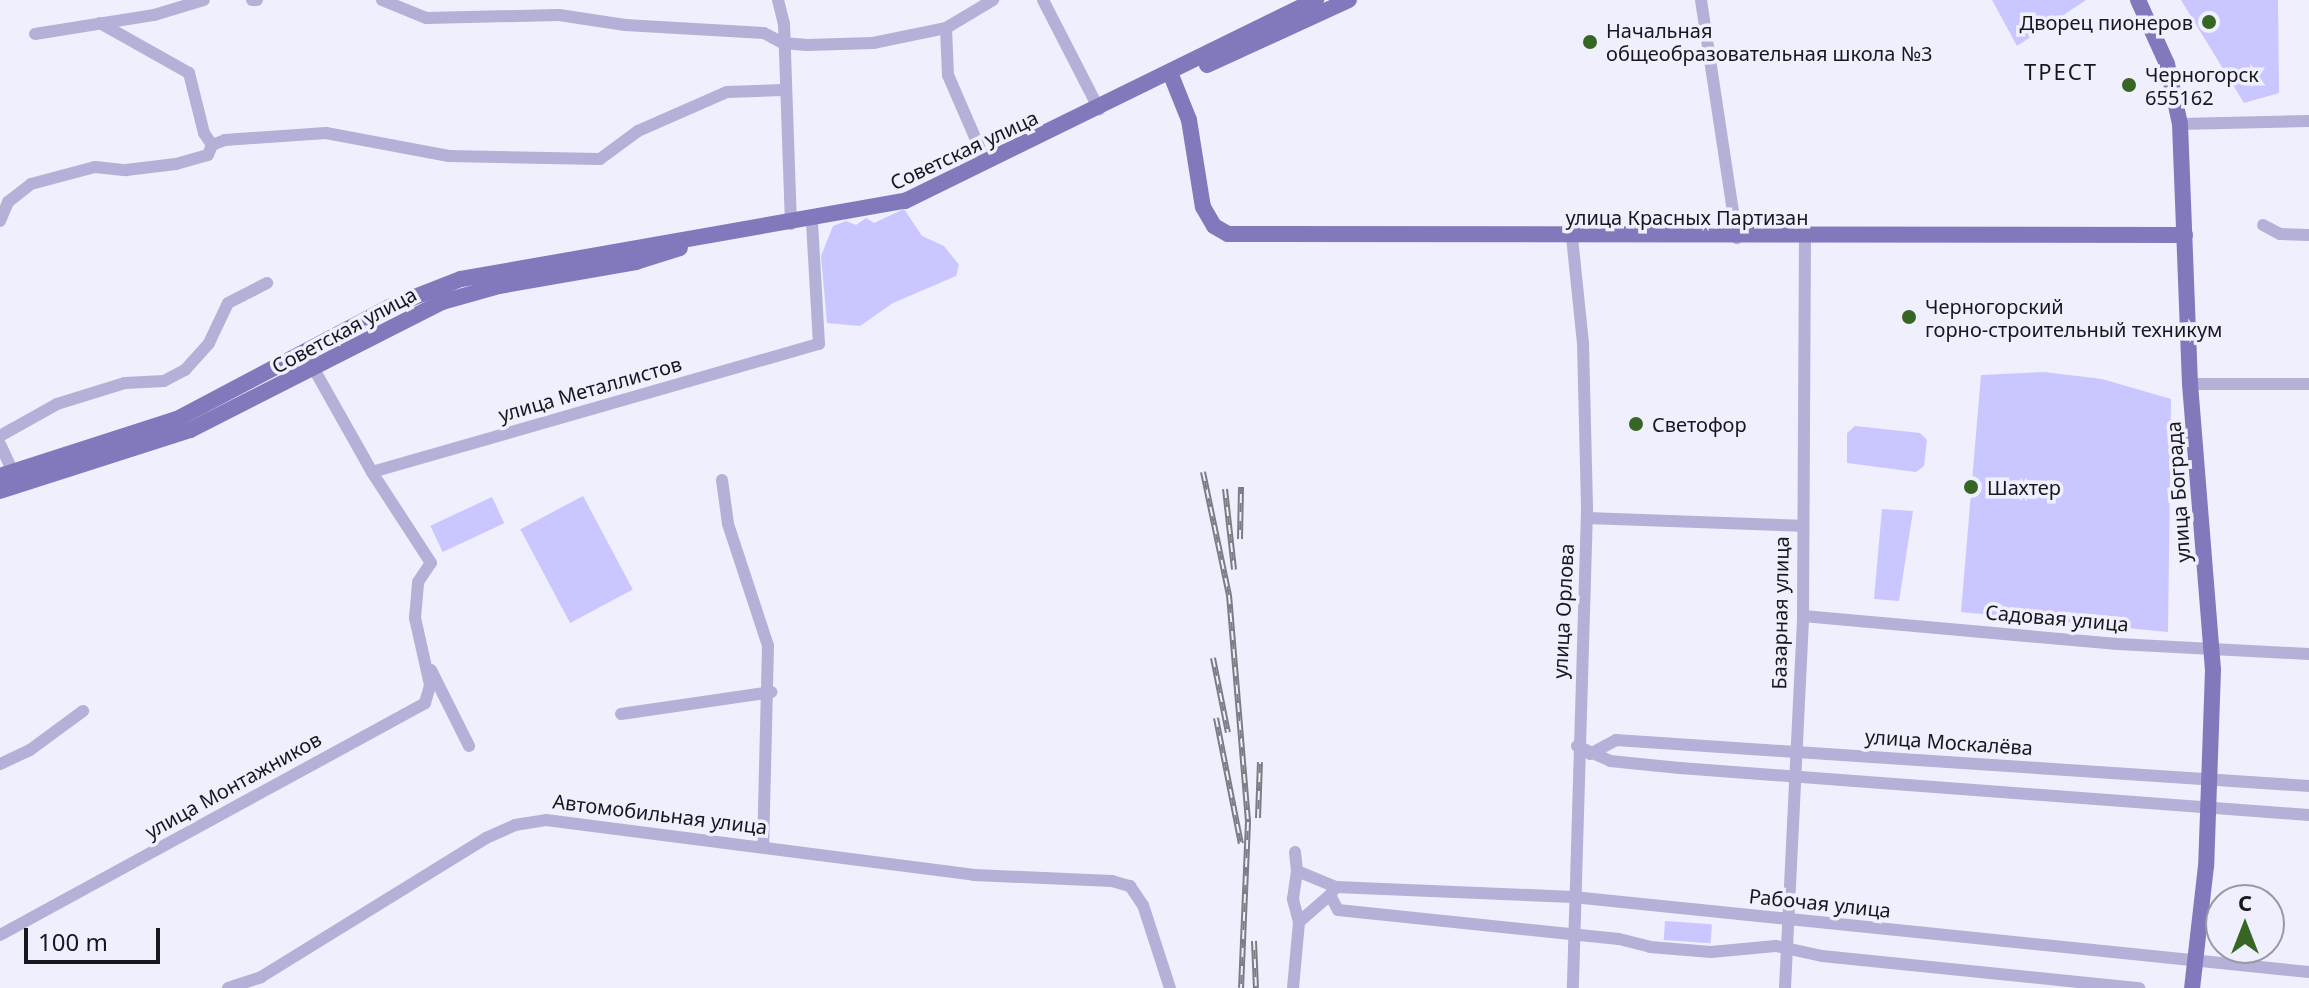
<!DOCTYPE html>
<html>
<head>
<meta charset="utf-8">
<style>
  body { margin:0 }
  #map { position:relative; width:2309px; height:988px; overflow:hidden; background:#f0effd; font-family:"Noto Sans",sans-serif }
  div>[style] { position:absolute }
  .green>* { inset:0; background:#cac6ff; transform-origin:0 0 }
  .minor>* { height:12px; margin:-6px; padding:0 6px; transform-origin:6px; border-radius:6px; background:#b3b1d7 }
  .major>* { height:16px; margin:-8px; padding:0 8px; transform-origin:8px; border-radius:8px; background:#807abd }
  .rail>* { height:6px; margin-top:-3px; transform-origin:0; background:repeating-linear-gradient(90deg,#f0effd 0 9px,#7c7c85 0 18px); box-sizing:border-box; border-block:2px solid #7c7c85 }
  .dots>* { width:22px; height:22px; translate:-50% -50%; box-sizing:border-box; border:4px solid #f0effd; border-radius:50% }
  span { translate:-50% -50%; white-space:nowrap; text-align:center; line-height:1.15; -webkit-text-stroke:7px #f0effd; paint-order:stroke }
  .poi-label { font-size:20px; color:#17171d }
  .right { translate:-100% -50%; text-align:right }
  .left { translate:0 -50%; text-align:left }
  .street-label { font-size:20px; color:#17171d }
  .neighbourhood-label { font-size:22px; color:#17171d; letter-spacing:2px }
  .north { position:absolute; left:2205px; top:884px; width:80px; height:80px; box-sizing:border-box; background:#f0effd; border:2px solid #9999a3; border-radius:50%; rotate:0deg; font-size:22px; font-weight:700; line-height:32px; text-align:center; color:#17171d }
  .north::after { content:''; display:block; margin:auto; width:28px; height:36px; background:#376524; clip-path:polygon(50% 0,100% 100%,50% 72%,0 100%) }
  .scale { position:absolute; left:24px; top:928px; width:136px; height:36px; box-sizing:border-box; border:4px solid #17171d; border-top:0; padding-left:10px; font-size:24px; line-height:28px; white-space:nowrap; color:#17171d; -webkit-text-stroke:6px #f0effd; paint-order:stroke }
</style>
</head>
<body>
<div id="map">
  <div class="green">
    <div style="clip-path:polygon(1992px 0,2086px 0,2017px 46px)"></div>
    <div style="clip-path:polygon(2181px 0,2278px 0,2279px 93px,2244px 103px)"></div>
    <div style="clip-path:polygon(904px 209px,922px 236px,944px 246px,959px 265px,956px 276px,893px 303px,860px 326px,827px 323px,821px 256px,833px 226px,846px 221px,856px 225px,866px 218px,874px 223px)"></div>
    <div style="clip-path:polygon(2044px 372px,2102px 379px,2171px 399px,2168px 632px,1961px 612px,1981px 375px)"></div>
    <div style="clip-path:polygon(1855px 426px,1920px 433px,1927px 440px,1924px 466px,1916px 472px,1847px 463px,1847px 433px)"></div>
    <div style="left:583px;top:496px;width:106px;height:71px;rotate:62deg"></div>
    <div style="left:492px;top:497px;width:29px;height:68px;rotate:65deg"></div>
    <div style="clip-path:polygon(1882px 509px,1913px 511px,1899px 601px,1874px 599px)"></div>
    <div style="left:1665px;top:921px;width:47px;height:19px;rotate:4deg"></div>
  </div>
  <div class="minor">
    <div style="left:252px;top:0;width:5px"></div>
    <div style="left:382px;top:0;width:48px;rotate:22.2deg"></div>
    <div style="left:426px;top:18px;width:133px;rotate:-1.3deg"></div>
    <div style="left:559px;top:15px;width:67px;rotate:8.6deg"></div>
    <div style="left:625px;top:25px;width:139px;rotate:3.3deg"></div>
    <div style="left:764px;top:33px;width:21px;rotate:28deg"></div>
    <div style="left:783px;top:43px;width:24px;rotate:5deg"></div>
    <div style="left:807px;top:45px;width:66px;rotate:-1.7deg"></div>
    <div style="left:873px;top:43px;width:75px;rotate:-11.6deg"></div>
    <div style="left:946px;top:28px;width:55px;rotate:-30.8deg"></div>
    <div style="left:778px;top:0;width:25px;rotate:76deg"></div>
    <div style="left:784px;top:24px;width:200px;rotate:88deg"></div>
    <div style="left:1043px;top:0;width:123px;rotate:62.8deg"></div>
    <div style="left:1701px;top:0;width:241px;rotate:81.4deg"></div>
    <div style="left:100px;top:23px;width:102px;rotate:29.3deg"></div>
    <div style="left:189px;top:73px;width:62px;rotate:76deg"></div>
    <div style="left:204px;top:133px;width:14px;rotate:56deg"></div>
    <div style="left:946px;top:28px;width:47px;rotate:87.6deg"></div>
    <div style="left:948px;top:75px;width:96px;rotate:66.6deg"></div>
    <div style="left:35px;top:34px;width:121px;rotate:-9.1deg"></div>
    <div style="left:154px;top:15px;width:52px;rotate:-16.7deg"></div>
    <div style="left:2180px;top:124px;width:129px;rotate:-1.3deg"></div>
    <div style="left:0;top:221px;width:21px;rotate:-67deg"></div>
    <div style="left:8px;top:202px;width:29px;rotate:-38deg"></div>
    <div style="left:31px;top:184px;width:66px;rotate:-14.9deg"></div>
    <div style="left:95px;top:167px;width:31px;rotate:6deg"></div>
    <div style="left:126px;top:170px;width:50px;rotate:-6.8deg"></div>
    <div style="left:176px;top:164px;width:33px;rotate:-16deg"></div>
    <div style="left:208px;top:155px;width:11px;rotate:-68deg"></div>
    <div style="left:212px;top:145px;width:14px;rotate:-21deg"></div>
    <div style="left:225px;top:140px;width:101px;rotate:-4deg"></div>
    <div style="left:326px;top:133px;width:125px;rotate:10.6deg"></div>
    <div style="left:449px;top:156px;width:151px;rotate:1.1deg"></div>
    <div style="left:600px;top:159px;width:47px;rotate:-36.4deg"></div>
    <div style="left:638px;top:131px;width:97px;rotate:-23.7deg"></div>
    <div style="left:727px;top:92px;width:55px;rotate:-2.1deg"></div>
    <div style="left:2263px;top:225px;width:19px;rotate:28deg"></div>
    <div style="left:2280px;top:234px;width:29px;rotate:2deg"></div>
    <div style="left:1572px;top:237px;width:107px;rotate:84.1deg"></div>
    <div style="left:1583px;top:343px;width:168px;rotate:88.6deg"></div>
    <div style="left:1587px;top:511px;width:477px;rotate:91.7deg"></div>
    <div style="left:2190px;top:384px;width:119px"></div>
    <div style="left:0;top:436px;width:65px;rotate:-29.3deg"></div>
    <div style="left:57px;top:404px;width:71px;rotate:-17.2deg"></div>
    <div style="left:125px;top:383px;width:39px;rotate:-3deg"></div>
    <div style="left:164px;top:381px;width:24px;rotate:-28deg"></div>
    <div style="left:185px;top:370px;width:36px;rotate:-48deg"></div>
    <div style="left:209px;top:343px;width:44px;rotate:-64.6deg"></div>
    <div style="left:228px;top:303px;width:44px;rotate:-27.1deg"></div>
    <div style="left:0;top:444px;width:31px;rotate:65deg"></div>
    <div style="left:372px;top:472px;width:465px;rotate:-16deg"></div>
    <div style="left:819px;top:344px;width:123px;rotate:-93.3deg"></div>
    <div style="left:722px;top:480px;width:44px;rotate:82.2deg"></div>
    <div style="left:728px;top:524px;width:128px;rotate:71.8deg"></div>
    <div style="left:768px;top:646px;width:200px;rotate:91.4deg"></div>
    <div style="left:1587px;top:518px;width:214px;rotate:2.1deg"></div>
    <div style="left:1803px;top:616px;width:316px;rotate:5.1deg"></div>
    <div style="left:2118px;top:644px;width:191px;rotate:3deg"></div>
    <div style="left:431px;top:670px;width:85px;rotate:63.4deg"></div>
    <div style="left:621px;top:714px;width:152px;rotate:-8.3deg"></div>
    <div style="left:1577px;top:746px;width:36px;rotate:24deg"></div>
    <div style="left:1610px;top:761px;width:70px;rotate:5.7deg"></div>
    <div style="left:1680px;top:768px;width:631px;rotate:4.27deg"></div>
    <div style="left:1590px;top:754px;width:30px;rotate:-28deg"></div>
    <div style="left:1616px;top:740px;width:695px;rotate:3.8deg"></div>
    <div style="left:0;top:764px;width:33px;rotate:-25deg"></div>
    <div style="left:30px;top:750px;width:66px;rotate:-36.3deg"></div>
    <div style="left:1295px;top:852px;width:19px;rotate:84deg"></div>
    <div style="left:1330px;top:895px;width:10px;rotate:-53deg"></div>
    <div style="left:1336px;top:887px;width:237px;rotate:2.4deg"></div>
    <div style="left:1573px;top:897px;width:740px;rotate:5.82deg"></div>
    <div style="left:1299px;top:922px;width:24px;rotate:-105deg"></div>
    <div style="left:1293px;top:899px;width:28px;rotate:-82deg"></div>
    <div style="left:1297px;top:871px;width:42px;rotate:22.3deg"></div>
    <div style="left:0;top:935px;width:484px;rotate:-28.6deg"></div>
    <div style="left:425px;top:703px;width:19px;rotate:-74deg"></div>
    <div style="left:430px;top:685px;width:69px;rotate:-102.6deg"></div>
    <div style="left:415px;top:618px;width:36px;rotate:-85deg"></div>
    <div style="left:418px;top:582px;width:23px;rotate:-56deg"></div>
    <div style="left:431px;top:563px;width:108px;rotate:-123deg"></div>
    <div style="left:372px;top:472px;width:129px;rotate:-119.4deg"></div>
    <div style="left:228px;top:988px;width:35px;rotate:-18deg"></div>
    <div style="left:261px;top:977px;width:264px;rotate:-31.7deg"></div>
    <div style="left:486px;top:838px;width:32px;rotate:-24deg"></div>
    <div style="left:515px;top:825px;width:31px;rotate:-9deg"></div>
    <div style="left:546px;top:820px;width:432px;rotate:7.3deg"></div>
    <div style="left:974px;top:875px;width:138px;rotate:2.5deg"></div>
    <div style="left:1112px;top:881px;width:19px;rotate:16deg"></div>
    <div style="left:1130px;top:886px;width:23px;rotate:56deg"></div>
    <div style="left:1143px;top:905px;width:87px;rotate:72deg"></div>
    <div style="left:1293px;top:988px;width:66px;rotate:-84.8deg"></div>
    <div style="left:1299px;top:922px;width:41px;rotate:-41.1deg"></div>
    <div style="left:1330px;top:895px;width:17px;rotate:62deg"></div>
    <div style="left:1338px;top:910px;width:282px;rotate:5.9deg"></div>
    <div style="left:1619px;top:939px;width:32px;rotate:14deg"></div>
    <div style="left:1650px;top:947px;width:61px;rotate:4.7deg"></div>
    <div style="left:1711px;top:952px;width:65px;rotate:-5.3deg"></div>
    <div style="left:1776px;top:946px;width:47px;rotate:12.3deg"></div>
    <div style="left:1822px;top:956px;width:319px;rotate:5.8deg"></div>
    <div style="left:1785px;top:988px;width:372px;rotate:-87.2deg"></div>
    <div style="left:1803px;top:616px;width:378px;rotate:-89.7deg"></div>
  </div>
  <div class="major">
    <div style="left:2138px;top:0;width:70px;rotate:65.6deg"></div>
    <div style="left:2167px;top:64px;width:61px;rotate:77.8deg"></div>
    <div style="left:2180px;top:124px;width:260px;rotate:87.8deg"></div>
    <div style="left:2190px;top:384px;width:287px;rotate:85.4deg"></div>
    <div style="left:2213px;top:670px;width:196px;rotate:92deg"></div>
    <div style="left:2206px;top:866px;width:123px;rotate:96.5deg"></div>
    <div style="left:1207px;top:65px;width:156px;rotate:-24.6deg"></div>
    <div style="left:1171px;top:75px;width:48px;rotate:68.2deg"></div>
    <div style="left:1189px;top:120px;width:88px;rotate:80.9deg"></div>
    <div style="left:1203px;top:207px;width:22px;rotate:60deg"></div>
    <div style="left:1214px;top:226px;width:16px;rotate:30deg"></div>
    <div style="left:1228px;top:234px;width:957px;rotate:0.06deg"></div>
    <div style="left:0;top:476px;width:186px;rotate:-17.9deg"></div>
    <div style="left:177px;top:419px;width:240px;rotate:-27.8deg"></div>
    <div style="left:389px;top:307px;width:77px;rotate:-21.3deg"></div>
    <div style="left:461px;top:279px;width:451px;rotate:-10deg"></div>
    <div style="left:905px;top:201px;width:458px;rotate:-26.1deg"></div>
    <div style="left:0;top:491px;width:200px;rotate:-17.8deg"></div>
    <div style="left:190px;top:430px;width:283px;rotate:-26.9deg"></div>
    <div style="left:442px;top:302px;width:59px;rotate:-15.7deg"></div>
    <div style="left:499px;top:286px;width:139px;rotate:-9.9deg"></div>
    <div style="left:636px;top:262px;width:46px;rotate:-17.7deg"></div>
  </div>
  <div class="rail">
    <div style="left:1203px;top:472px;width:126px;rotate:78.1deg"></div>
    <div style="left:1229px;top:595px;width:228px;rotate:85.2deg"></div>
    <div style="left:1248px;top:822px;width:166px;rotate:92.4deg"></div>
    <div style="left:1225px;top:489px;width:81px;rotate:83.6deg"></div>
    <div style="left:1240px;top:539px;width:52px;rotate:-88.9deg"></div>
    <div style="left:1213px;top:658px;width:76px;rotate:78.7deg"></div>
    <div style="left:1216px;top:718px;width:128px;rotate:78.8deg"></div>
    <div style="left:1258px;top:818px;width:56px;rotate:-88deg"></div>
    <div style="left:1254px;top:941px;width:47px;rotate:87.6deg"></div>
  </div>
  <div class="dots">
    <div style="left:2209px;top:22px;background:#376524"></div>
    <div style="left:1590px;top:42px;background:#376524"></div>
    <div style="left:2129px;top:85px;background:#376524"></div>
    <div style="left:1909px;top:317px;background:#376524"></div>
    <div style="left:1636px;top:424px;background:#376524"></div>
    <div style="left:1971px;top:487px;background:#376524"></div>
  </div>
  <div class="poi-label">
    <span class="right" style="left:2193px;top:22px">Дворец пионеров</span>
    <span class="left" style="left:1606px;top:42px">Начальная<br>общеобразовательная школа №3</span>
    <span class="left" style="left:2145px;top:86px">Черногорск<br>655162</span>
    <span class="left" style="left:1925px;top:318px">Черногорский<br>горно-строительный техникум</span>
    <span class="left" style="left:1652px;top:424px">Светофор</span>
    <span class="left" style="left:1987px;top:487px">Шахтер</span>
  </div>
  <div class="street-label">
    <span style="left:964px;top:150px;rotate:-25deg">Советская улица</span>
    <span style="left:1687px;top:217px">улица Красных Партизан</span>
    <span style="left:344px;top:330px;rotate:-28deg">Советская улица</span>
    <span style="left:590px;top:389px;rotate:-16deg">улица Металлистов</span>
    <span style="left:2178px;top:492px;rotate:-94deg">улица Бограда</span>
    <span style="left:1563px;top:611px;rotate:-87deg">улица Орлова</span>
    <span style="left:1780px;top:613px;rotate:-89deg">Базарная улица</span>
    <span style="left:2057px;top:618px;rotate:5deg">Садовая улица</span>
    <span style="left:1949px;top:742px;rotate:4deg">улица Москалёва</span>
    <span style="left:233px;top:785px;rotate:-29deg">улица Монтажников</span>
    <span style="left:660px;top:814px;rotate:7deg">Автомобильная улица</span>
    <span style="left:1820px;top:903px;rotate:6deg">Рабочая улица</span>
  </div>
  <div class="neighbourhood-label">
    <span style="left:2061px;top:72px">ТРЕСТ</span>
  </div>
  <div class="north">С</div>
  <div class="scale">100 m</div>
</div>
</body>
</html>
